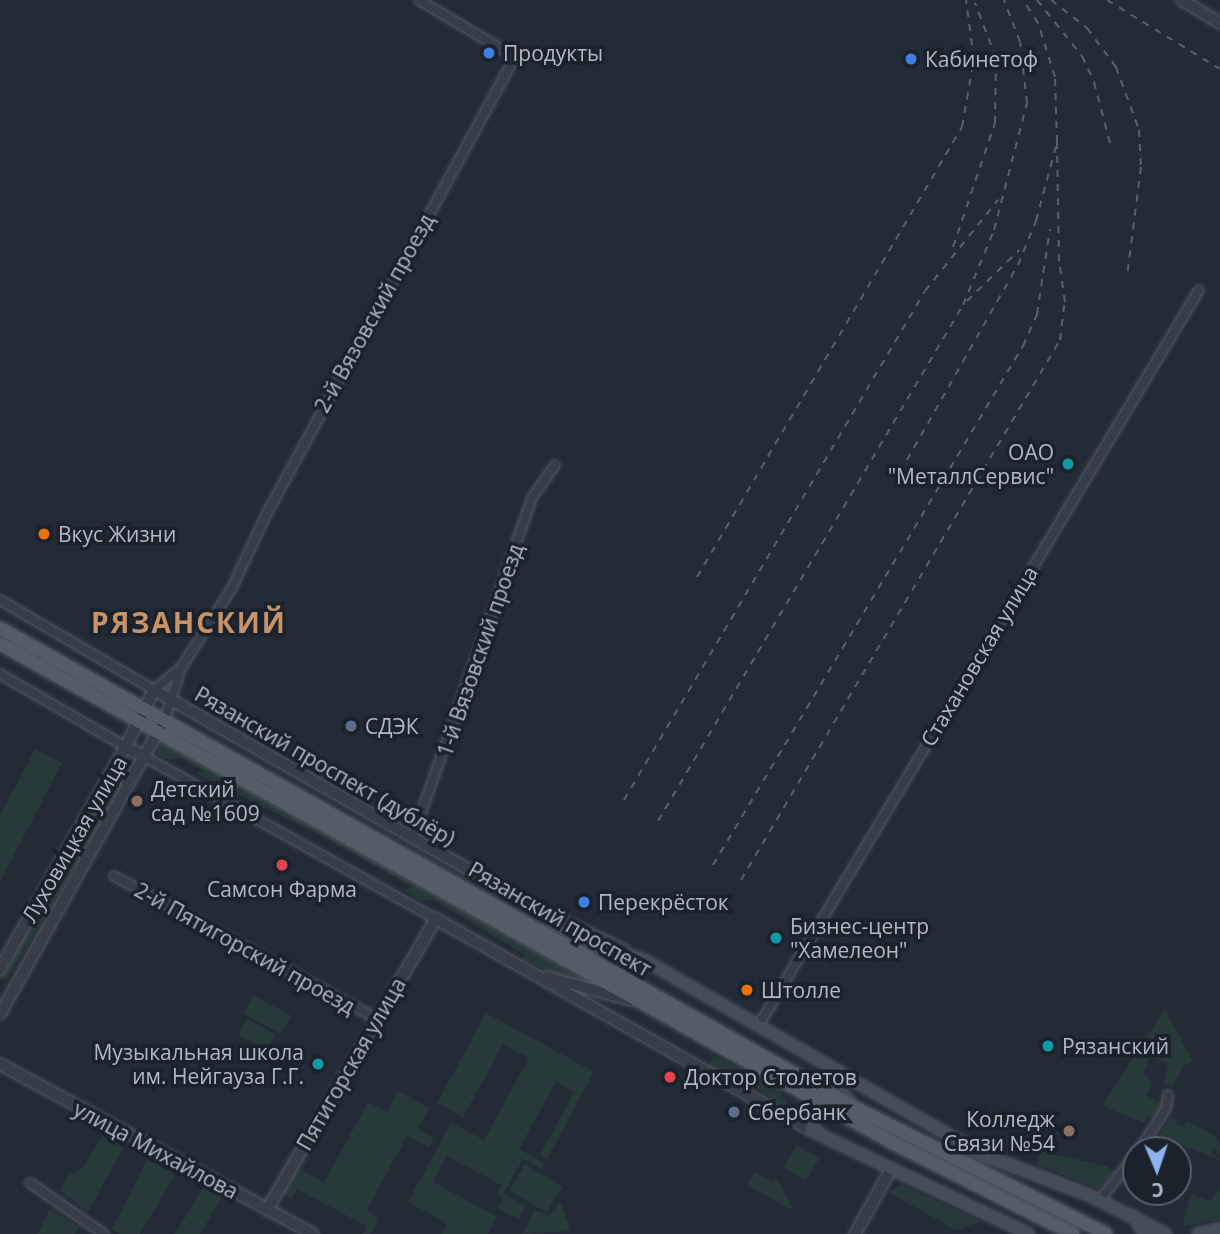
<!DOCTYPE html>
<html>
<head>
<meta charset="utf-8">
<style>
  body { margin:0 }
  #map { position:relative; width:1220px; height:1234px; overflow:hidden; background:#232b37; font-family:"Open Sans",sans-serif }
  div>[style] { position:absolute }
  .green>* { inset:0; background:#28393a; transform-origin:0 0 }
  .roads { filter:drop-shadow(0 0 2px #525862) drop-shadow(0 0 2px #525862) }
  .minor>* { height:8px; margin:-4px; padding:0 4px; transform-origin:4px; border-radius:4px; background:#373d48 }
  .tertiary>* { height:10px; margin:-5px; padding:0 5px; transform-origin:5px; border-radius:5px; background:#373d48 }
  .secondary>* { height:10px; margin:-5px; padding:0 5px; transform-origin:5px; border-radius:5px; background:#454d5a }
  .primary>* { height:12px; margin:-6px; padding:0 6px; transform-origin:6px; border-radius:6px; background:#555c67 }
  .rail>* { height:2px; margin-top:-1px; transform-origin:0; background:repeating-linear-gradient(90deg,#59616e 0 7px,transparent 0 14px) }
  .dots>* { width:19px; height:19px; translate:-50% -50%; box-sizing:border-box; border:4px solid #1c222c; border-radius:50% }
  span { translate:-50% -50%; white-space:nowrap; text-align:center; line-height:1.15; -webkit-text-stroke:7px #1c222c; paint-order:stroke }
  .poi-label { font-size:21px; color:#b2b8c4 }
  .left { translate:0 -50%; text-align:left }
  .right { translate:-100% -50%; text-align:right }
  .street-label { font-size:21px; color:#b2b8c4 }
  .district-label { font-size:28px; color:#c89368; font-weight:700; letter-spacing:2px }
  .north { position:absolute; left:1122px; top:1136px; width:70px; height:70px; box-sizing:border-box; background:#1c222c; border:2px solid #585e69; border-radius:50%; rotate:178deg; font-size:19px; font-weight:700; line-height:28px; text-align:center; color:#b2b8c4 }
  .north::after { content:''; display:block; margin:auto; width:24px; height:32px; background:#8db1ed; clip-path:polygon(50% 0,100% 100%,50% 72%,0 100%) }
</style>
</head>
<body>
<div id="map">
  <div class="green">
    <div style="clip-path:polygon(158px 745px,168px 745px,594px 985px,571px 982px,521px 958px,527px 956px,432px 899px,422px 901px,404px 890px,413px 887px,322px 836px,195px 773px,204px 771px,181px 758px,169px 760px,157px 754px)"></div>
    <div style="clip-path:polygon(35px 749px,62px 763px,0 882px,0 816px)"></div>
    <div style="left:114px;top:778px;width:12px;height:230px;rotate:31deg"></div>
    <div style="left:253px;top:995px;width:43px;height:21px;rotate:28deg"></div>
    <div style="clip-path:polygon(1165px 1009px,1193px 1061px,1182px 1067px,1173px 1087px,1164px 1083px,1168px 1063px,1149px 1057px,1144px 1073px,1152px 1083px,1147px 1096px,1163px 1103px,1158px 1119px,1148px 1115px,1145px 1123px,1102px 1106px)"></div>
    <div style="clip-path:polygon(486px 1013px,594px 1072px,547px 1159px,540px 1155px,574px 1092px,556px 1081px,519px 1149px,544px 1163px,541px 1169px,523px 1159px,504px 1194px,526px 1206px,519px 1219px,497px 1208px,503px 1198px,497px 1194px,501px 1185px,447px 1156px,433px 1182px,497px 1217px,488px 1234px,442px 1234px,447px 1223px,408px 1202px,451px 1123px,484px 1140px,529px 1058px,503px 1044px,463px 1117px,437px 1103px)"></div>
    <div style="left:247px;top:1019px;width:32px;height:18px;rotate:28deg"></div>
    <div style="clip-path:polygon(713px 1056px,776px 1085px,793px 1111px,734px 1075px,734px 1068px,724px 1076px,708px 1067px)"></div>
    <div style="clip-path:polygon(398px 1091px,429px 1108px,418px 1129px,434px 1138px,429px 1147px,407px 1136px,367px 1210px,379px 1218px,370px 1234px,363px 1234px,366px 1226px,297px 1189px,291px 1199px,282px 1194px,297px 1168px,324px 1183px,368px 1102px,387px 1112px)"></div>
    <div style="clip-path:polygon(1171px 1116px,1178px 1119px,1176px 1124px,1184px 1126px,1186px 1121px,1216px 1137px,1220px 1147px,1220px 1155px,1214px 1148px,1212px 1153px,1219px 1159px,1159px 1137px)"></div>
    <div style="clip-path:polygon(102px 1136px,123px 1148px,88px 1212px,60px 1191px,69px 1174px,82px 1169px)"></div>
    <div style="left:797px;top:1145px;width:26px;height:26px;rotate:31deg"></div>
    <div style="clip-path:polygon(1040px 1151px,1106px 1166px,1115px 1171px,1099px 1189px,1036px 1164px)"></div>
    <div style="clip-path:polygon(147px 1160px,175px 1174px,140px 1234px,120px 1234px,112px 1229px)"></div>
    <div style="left:525px;top:1164px;width:44px;height:30px;rotate:32deg"></div>
    <div style="clip-path:polygon(755px 1172px,773px 1182px,776px 1178px,794px 1211px,747px 1185px)"></div>
    <div style="clip-path:polygon(901px 1184px,979px 1220px,980px 1222px,956px 1230px,888px 1192px)"></div>
    <div style="clip-path:polygon(1220px 1187px,1220px 1220px,1182px 1226px,1191px 1195px,1211px 1201px)"></div>
    <div style="clip-path:polygon(203px 1188px,221px 1198px,200px 1234px,175px 1234px)"></div>
    <div style="clip-path:polygon(560px 1202px,571px 1231px,522px 1234px,535px 1210px,549px 1215px)"></div>
    <div style="clip-path:polygon(50px 1209px,78px 1227px,75px 1234px,37px 1234px)"></div>
  </div>
  <div class="roads">
    <div class="minor">
      <div style="left:0;top:600px;width:178px;rotate:30.3deg"></div>
      <div style="left:154px;top:690px;width:35px;rotate:-39deg"></div>
      <div style="left:0;top:674px;width:146px;rotate:30.1deg"></div>
      <div style="left:165px;top:719px;width:53px;rotate:-72.6deg"></div>
      <div style="left:181px;top:668px;width:95px;rotate:-57.5deg"></div>
      <div style="left:232px;top:588px;width:81px;rotate:-65deg"></div>
      <div style="left:266px;top:515px;width:521px;rotate:-61.47deg"></div>
      <div style="left:515px;top:57px;width:112px;rotate:-149.3deg"></div>
      <div style="left:145px;top:757px;width:333px;rotate:29.1deg"></div>
      <div style="left:112px;top:773px;width:21px;rotate:29deg"></div>
      <div style="left:412px;top:839px;width:361px;rotate:-70.6deg"></div>
      <div style="left:532px;top:498px;width:40px;rotate:-55.1deg"></div>
      <div style="left:114px;top:876px;width:299px;rotate:28.5deg"></div>
      <div style="left:760px;top:1023px;width:854px;rotate:-59.08deg"></div>
      <div style="left:1139px;top:1150px;width:49px;rotate:-56.6deg"></div>
      <div style="left:1166px;top:1109px;width:14px;rotate:-82deg"></div>
      <div style="left:30px;top:1183px;width:90px;rotate:34.6deg"></div>
      <div style="left:1100px;top:1200px;width:58px;rotate:-52deg"></div>
    </div>
    <div class="tertiary">
      <div style="left:1182px;top:0;width:44px;rotate:31.2deg"></div>
      <div style="left:126px;top:747px;width:21px;rotate:28deg"></div>
      <div style="left:0;top:969px;width:249px;rotate:-60.5deg"></div>
      <div style="left:123px;top:752px;width:69px;rotate:-63.4deg"></div>
      <div style="left:154px;top:690px;width:440px;rotate:29.7deg"></div>
      <div style="left:536px;top:908px;width:98px;rotate:25.5deg"></div>
      <div style="left:547px;top:977px;width:86px;rotate:15.5deg"></div>
      <div style="left:0;top:1014px;width:328px;rotate:-60.8deg"></div>
      <div style="left:0;top:1064px;width:356px;rotate:28.5deg"></div>
      <div style="left:267px;top:1210px;width:337px;rotate:-59.9deg"></div>
      <div style="left:436px;top:919px;width:429px;rotate:29.4deg"></div>
      <div style="left:855px;top:1234px;width:74px;rotate:-61deg"></div>
    </div>
    <div class="secondary">
      <div style="left:544px;top:930px;width:104px;rotate:16.7deg"></div>
      <div style="left:644px;top:960px;width:240px;rotate:29.8deg"></div>
      <div style="left:850px;top:1102px;width:20px;rotate:-131deg"></div>
      <div style="left:837px;top:1087px;width:8px;rotate:-67deg"></div>
      <div style="left:840px;top:1080px;width:14px;rotate:4deg"></div>
      <div style="left:854px;top:1081px;width:150px;rotate:29.6deg"></div>
      <div style="left:984px;top:1155px;width:112px;rotate:20.9deg"></div>
      <div style="left:1089px;top:1195px;width:86px;rotate:26.9deg"></div>
      <div style="left:810px;top:1130px;width:242px;rotate:25.4deg"></div>
      <div style="left:818px;top:1133px;width:15px;rotate:-118deg"></div>
      <div style="left:811px;top:1120px;width:9px;rotate:-69deg"></div>
      <div style="left:814px;top:1112px;width:18px;rotate:-6deg"></div>
      <div style="left:1134px;top:1216px;width:21px;rotate:61deg"></div>
      <div style="left:1198px;top:1234px;width:23px;rotate:-13deg"></div>
    </div>
    <div class="primary">
      <div style="left:0;top:628px;width:979px;rotate:29.29deg"></div>
      <div style="left:854px;top:1107px;width:282px;rotate:26.7deg"></div>
      <div style="left:0;top:644px;width:1021px;rotate:29.2deg"></div>
      <div style="left:891px;top:1142px;width:204px;rotate:26.8deg"></div>
    </div>
  </div>
  <div class="rail">
    <div style="left:1037px;top:0;width:72px;rotate:51.2deg"></div>
    <div style="left:1082px;top:56px;width:29px;rotate:65deg"></div>
    <div style="left:1094px;top:82px;width:63px;rotate:75.3deg"></div>
    <div style="left:1051px;top:0;width:46px;rotate:37.9deg"></div>
    <div style="left:1087px;top:28px;width:49px;rotate:53.4deg"></div>
    <div style="left:1116px;top:67px;width:67px;rotate:69.9deg"></div>
    <div style="left:1139px;top:130px;width:37px;rotate:87deg"></div>
    <div style="left:1141px;top:167px;width:111px;rotate:97.3deg"></div>
    <div style="left:1107px;top:0;width:132px;rotate:31.4deg"></div>
    <div style="left:953px;top:247px;width:131px;rotate:-71.3deg"></div>
    <div style="left:995px;top:123px;width:65px;rotate:-89.1deg"></div>
    <div style="left:996px;top:58px;width:59px;rotate:-110.9deg"></div>
    <div style="left:967px;top:301px;width:73px;rotate:-44.4deg"></div>
    <div style="left:907px;top:460px;width:224px;rotate:-60.4deg"></div>
    <div style="left:1018px;top:265px;width:48px;rotate:-67.8deg"></div>
    <div style="left:1036px;top:221px;width:82px;rotate:-75.1deg"></div>
    <div style="left:1057px;top:142px;width:65px;rotate:-91.8deg"></div>
    <div style="left:1055px;top:77px;width:57px;rotate:-107.5deg"></div>
    <div style="left:1038px;top:23px;width:27px;rotate:-123deg"></div>
    <div style="left:697px;top:577px;width:522px;rotate:-59.51deg"></div>
    <div style="left:962px;top:127px;width:69px;rotate:-80deg"></div>
    <div style="left:974px;top:59px;width:60px;rotate:-97.7deg"></div>
    <div style="left:624px;top:800px;width:591px;rotate:-59.4deg"></div>
    <div style="left:925px;top:291px;width:117px;rotate:-51.3deg"></div>
    <div style="left:658px;top:821px;width:599px;rotate:-59.41deg"></div>
    <div style="left:963px;top:305px;width:81px;rotate:-67.5deg"></div>
    <div style="left:994px;top:230px;width:131px;rotate:-75.4deg"></div>
    <div style="left:1027px;top:103px;width:61px;rotate:-96.5deg"></div>
    <div style="left:1020px;top:42px;width:45px;rotate:-110.9deg"></div>
    <div style="left:713px;top:865px;width:605px;rotate:-59.15deg"></div>
    <div style="left:1023px;top:346px;width:35px;rotate:-66deg"></div>
    <div style="left:1037px;top:314px;width:86px;rotate:-81.3deg"></div>
    <div style="left:741px;top:880px;width:627px;rotate:-59.43deg"></div>
    <div style="left:1060px;top:340px;width:38px;rotate:-83deg"></div>
    <div style="left:1065px;top:302px;width:41px;rotate:-98.3deg"></div>
    <div style="left:1059px;top:261px;width:119px;rotate:-91deg"></div>
  </div>
  <div class="dots">
    <div style="left:489px;top:53px;background:#3f7fe0"></div>
    <div style="left:911px;top:59px;background:#3f7fe0"></div>
    <div style="left:1068px;top:464px;background:#0f9aa8"></div>
    <div style="left:44px;top:534px;background:#e8710a"></div>
    <div style="left:351px;top:726px;background:#5c6f8a"></div>
    <div style="left:137px;top:801px;background:#8d6e63"></div>
    <div style="left:282px;top:865px;background:#e0444e"></div>
    <div style="left:584px;top:902px;background:#3f7fe0"></div>
    <div style="left:776px;top:938px;background:#0f9aa8"></div>
    <div style="left:747px;top:990px;background:#e8710a"></div>
    <div style="left:1048px;top:1046px;background:#0f9aa8"></div>
    <div style="left:318px;top:1064px;background:#0f9aa8"></div>
    <div style="left:670px;top:1077px;background:#e0444e"></div>
    <div style="left:734px;top:1112px;background:#5c6f8a"></div>
    <div style="left:1069px;top:1131px;background:#8d6e63"></div>
  </div>
  <div class="poi-label">
    <span class="left" style="left:503px;top:53px">Продукты</span>
    <span class="left" style="left:925px;top:59px">Кабинетоф</span>
    <span class="right" style="left:1054px;top:464px">ОАО<br>"МеталлСервис"</span>
    <span class="left" style="left:58px;top:534px">Вкус Жизни</span>
    <span class="left" style="left:365px;top:726px">СДЭК</span>
    <span class="left" style="left:151px;top:801px">Детский<br>сад №1609</span>
    <span style="left:282px;top:889px">Самсон Фарма</span>
    <span class="left" style="left:598px;top:902px">Перекрёсток</span>
    <span class="left" style="left:790px;top:938px">Бизнес-центр<br>"Хамелеон"</span>
    <span class="left" style="left:761px;top:990px">Штолле</span>
    <span class="left" style="left:1062px;top:1046px">Рязанский</span>
    <span class="right" style="left:304px;top:1064px">Музыкальная школа<br>им. Нейгауза Г.Г.</span>
    <span class="left" style="left:684px;top:1077px">Доктор Столетов</span>
    <span class="left" style="left:748px;top:1112px">Сбербанк</span>
    <span class="right" style="left:1055px;top:1131px">Колледж<br>Связи №54</span>
  </div>
  <div class="street-label">
    <span style="left:374px;top:313px;rotate:-61deg">2-й Вязовский проезд</span>
    <span style="left:480px;top:650px;rotate:-71deg">1-й Вязовский проезд</span>
    <span style="left:979px;top:656px;rotate:-59deg">Стахановская улица</span>
    <span style="left:325px;top:766px;rotate:30deg">Рязанский проспект (дублёр)</span>
    <span style="left:74px;top:839px;rotate:-60deg">Луховицкая улица</span>
    <span style="left:560px;top:919px;rotate:30deg">Рязанский проспект</span>
    <span style="left:245px;top:948px;rotate:29deg">2-й Пятигорский проезд</span>
    <span style="left:351px;top:1064px;rotate:-60deg">Пятигорская улица</span>
    <span style="left:156px;top:1150px;rotate:28deg">улица Михайлова</span>
  </div>
  <div class="district-label">
    <span style="left:189px;top:622px">РЯЗАНСКИЙ</span>
  </div>
  <div class="north">С</div>
</div>
</body>
</html>
